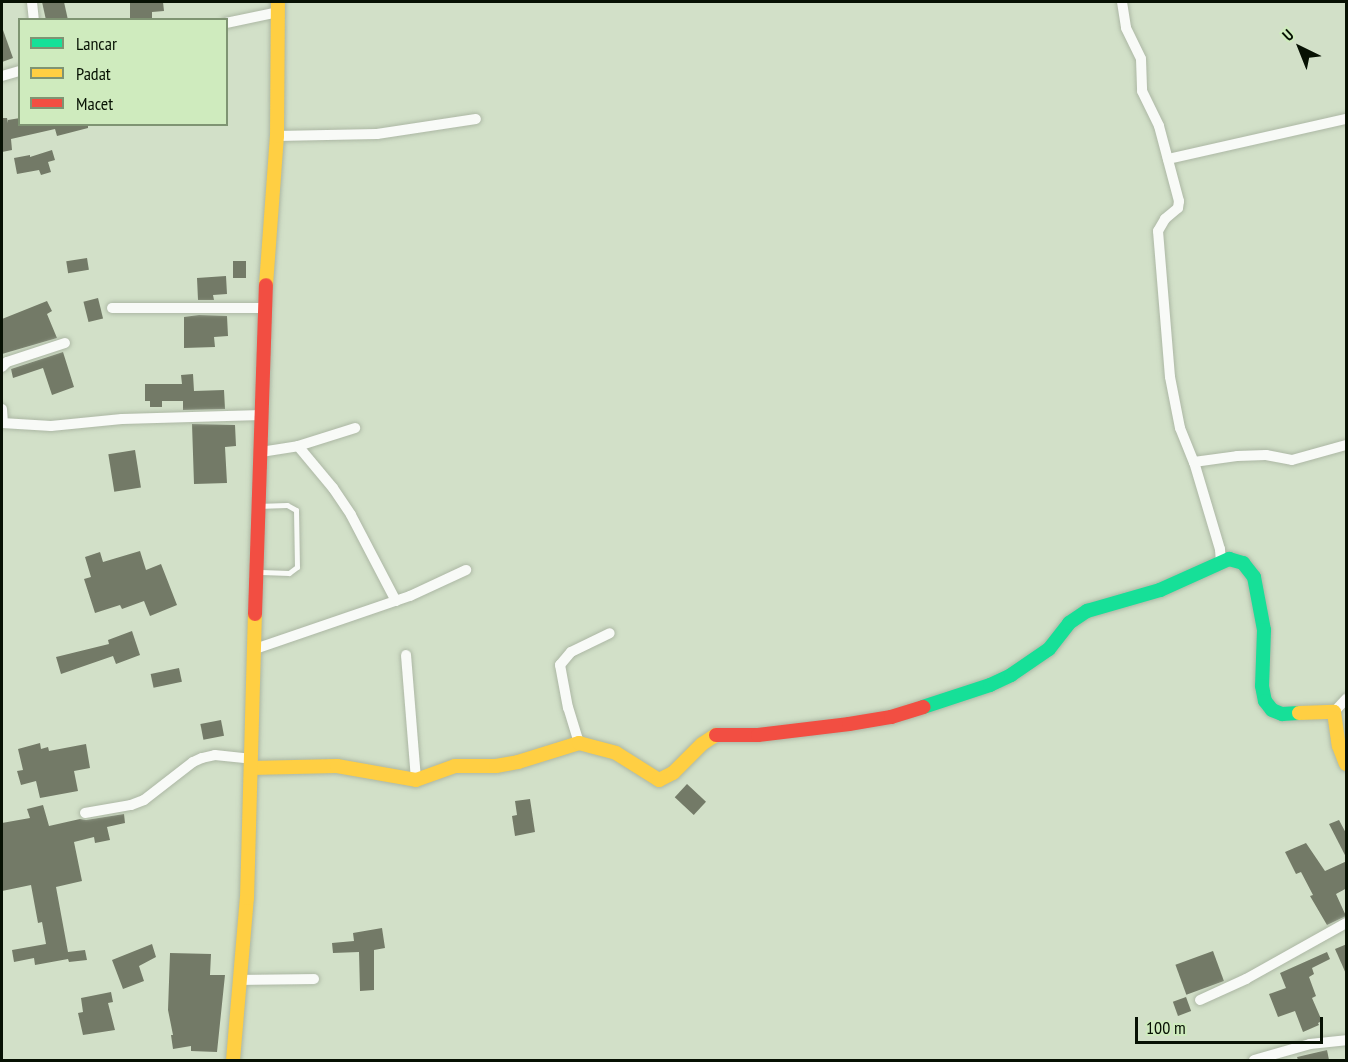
<!DOCTYPE html>
<html>
<head>
<meta charset="utf-8">
<style>
  body { margin:0 }
  #map { position:relative; width:1348px; height:1062px; overflow:hidden; background:#d2e0c8; font-family:"PT Sans Narrow",sans-serif }
  div>[style] { position:absolute }
  .building>* { inset:0; background:#737a67; transform-origin:0 0 }
  .roads { filter:drop-shadow(0 0 2px #acb7a4) drop-shadow(0 0 2px #acb7a4) }
  .lane>* { height:5px; margin:-2.5px; padding:0 2.5px; transform-origin:2.5px; border-radius:2.5px; background:#f8faf7 }
  .street>* { height:10px; margin:-5px; padding:0 5px; transform-origin:5px; border-radius:5px; background:#f8faf7 }
  .fast>* { height:14px; margin:-7px; padding:0 7px; transform-origin:7px; border-radius:7px; background:#16e098 }
  .slow>* { height:14px; margin:-7px; padding:0 7px; transform-origin:7px; border-radius:7px; background:#ffcf43 }
  .jam>* { height:14px; margin:-7px; padding:0 7px; transform-origin:7px; border-radius:7px; background:#f24e42 }
  span { translate:-50% -50%; white-space:nowrap; text-align:center; line-height:1.15; -webkit-text-stroke:6px #cfebbe; paint-order:stroke }
  .frame { position:absolute; inset:0; border:3px solid #071103; pointer-events:none }
  .legend { position:absolute; left:18px; top:18px; width:210px; height:108px; box-sizing:border-box; background:#cfebbe; border:2px solid #7f9473; margin:0; padding:8px 10px; list-style:none; font-size:18px; color:#071103 }
  .legend li { display:flex; align-items:center; gap:12px; height:30px }
  .legend b { width:30px; border:2px solid #7f9473 }
  .north { position:absolute; left:1270px; top:18px; width:60px; height:60px; -webkit-text-stroke:4px #cfebbe; paint-order:stroke; rotate:317deg; font-size:16px; font-weight:700; line-height:24px; text-align:center; color:#071103 }
  .north::after { content:''; display:block; margin:auto; width:21px; height:27px; background:#071103; clip-path:polygon(50% 0,100% 100%,50% 72%,0 100%) }
  .scale { position:absolute; left:1135px; top:1017px; width:188px; height:27px; box-sizing:border-box; border:3px solid #071103; border-top:0; padding-left:8px; font-size:18px; line-height:21px; white-space:nowrap; color:#071103; -webkit-text-stroke:4px #cfebbe; paint-order:stroke }
</style>
</head>
<body>
<div id="map">
  <div class="building">
    <div style="clip-path:polygon(42px 2px,64px 2px,68px 20px,46px 20px)"></div>
    <div style="clip-path:polygon(130px 2px,163px 2px,164px 11px,152px 12px,152px 20px,130px 20px)"></div>
    <div style="clip-path:polygon(3px 30px,13px 58px,2px 62px,2px 31px)"></div>
    <div style="clip-path:polygon(2px 118px,7px 118px,8px 123px,8px 120px,20px 118px,20px 124px,88px 124px,88px 128px,57px 136px,55px 129px,11px 139px,12px 150px,2px 152px)"></div>
    <div style="clip-path:polygon(52px 150px,55px 160px,48px 162px,51px 172px,41px 175px,39px 170px,17px 174px,14px 158px,30px 155px,30px 157px)"></div>
    <div style="left:87px;top:258px;width:12px;height:21px;rotate:81deg"></div>
    <div style="left:233px;top:261px;width:13px;height:17px"></div>
    <div style="clip-path:polygon(226px 276px,227px 294px,213px 295px,214px 300px,198px 300px,197px 278px)"></div>
    <div style="left:98px;top:298px;width:21px;height:15px;rotate:76deg"></div>
    <div style="clip-path:polygon(47px 301px,52px 311px,47px 314px,57px 338px,2px 354px,2px 319px)"></div>
    <div style="clip-path:polygon(199px 315px,227px 316px,228px 336px,214px 337px,215px 347px,184px 348px,184px 317px)"></div>
    <div style="clip-path:polygon(63px 352px,74px 387px,52px 395px,43px 368px,13px 378px,11px 369px)"></div>
    <div style="clip-path:polygon(193px 374px,194px 391px,224px 390px,225px 409px,183px 410px,183px 401px,162px 401px,162px 407px,150px 407px,150px 401px,145px 401px,145px 384px,182px 384px,181px 375px)"></div>
    <div style="clip-path:polygon(192px 424px,235px 425px,236px 446px,225px 447px,227px 483px,194px 484px)"></div>
    <div style="left:135px;top:450px;width:38px;height:27px;rotate:81deg"></div>
    <div style="clip-path:polygon(140px 551px,146px 570px,161px 564px,177px 605px,150px 616px,144px 601px,122px 609px,120px 605px,95px 613px,84px 579px,91px 577px,85px 557px,100px 552px,103px 562px)"></div>
    <div style="clip-path:polygon(132px 631px,140px 655px,116px 664px,113px 656px,61px 674px,56px 657px,109px 644px,108px 640px)"></div>
    <div style="left:179px;top:668px;width:14px;height:29px;rotate:78deg"></div>
    <div style="left:221px;top:720px;width:16px;height:21px;rotate:79deg"></div>
    <div style="clip-path:polygon(40px 743px,41px 749px,48px 747px,49px 751px,86px 744px,90px 768px,74px 771px,78px 791px,40px 798px,36px 781px,21px 785px,17px 771px,23px 770px,18px 749px)"></div>
    <div style="left:687px;top:784px;width:26px;height:18px;rotate:43deg"></div>
    <div style="clip-path:polygon(530px 799px,535px 832px,515px 836px,512px 816px,517px 815px,515px 801px)"></div>
    <div style="clip-path:polygon(43px 805px,49px 826px,80px 819px,86px 820px,124px 814px,125px 823px,107px 827px,110px 840px,95px 843px,94px 837px,74px 842px,82px 881px,56px 887px,68px 952px,85px 950px,87px 960px,69px 962px,68px 959px,35px 965px,34px 958px,14px 962px,12px 950px,46px 944px,42px 922px,38px 923px,31px 885px,2px 891px,2px 823px,30px 818px,27px 809px)"></div>
    <div style="clip-path:polygon(1339px 820px,1347px 835px,1347px 859px,1329px 824px)"></div>
    <div style="clip-path:polygon(1306px 843px,1325px 871px,1347px 861px,1347px 888px,1336px 894px,1346px 916px,1327px 925px,1310px 896px,1313px 895px,1301px 872px,1296px 874px,1285px 852px)"></div>
    <div style="clip-path:polygon(382px 928px,385px 948px,374px 950px,374px 990px,360px 991px,359px 952px,333px 953px,332px 943px,354px 941px,353px 933px)"></div>
    <div style="clip-path:polygon(152px 944px,156px 957px,139px 966px,144px 981px,123px 989px,112px 960px)"></div>
    <div style="clip-path:polygon(1347px 944px,1347px 976px,1335px 949px)"></div>
    <div style="left:1213px;top:951px;width:32px;height:40px;rotate:70deg"></div>
    <div style="clip-path:polygon(1327px 952px,1330px 959px,1312px 968px,1314px 974px,1309px 977px,1316px 996px,1312px 998px,1322px 1021px,1318px 1023px,1319px 1025px,1303px 1032px,1295px 1011px,1278px 1017px,1269px 994px,1286px 988px,1280px 973px)"></div>
    <div style="clip-path:polygon(170px 953px,211px 954px,210px 975px,225px 975px,217px 1052px,191px 1051px,191px 1046px,173px 1049px,171px 1035px,173px 1035px,168px 1010px)"></div>
    <div style="clip-path:polygon(111px 992px,113px 1002px,108px 1003px,115px 1030px,83px 1035px,78px 1013px,83px 1012px,81px 998px)"></div>
    <div style="left:1186px;top:997px;width:15px;height:14px;rotate:70deg"></div>
    <div style="clip-path:polygon(1327px 1050px,1329px 1060px,1298px 1060px,1297px 1057px)"></div>
  </div>
  <div class="roads">
    <div class="lane">
      <div style="left:261px;top:572px;width:28px;rotate:2deg"></div>
      <div style="left:289px;top:573px;width:10px;rotate:-37deg"></div>
      <div style="left:297px;top:567px;width:57px;rotate:-91deg"></div>
      <div style="left:296px;top:510px;width:10px;rotate:-151deg"></div>
      <div style="left:287px;top:505px;width:23px;rotate:178deg"></div>
    </div>
    <div class="street">
      <div style="left:32px;top:2px;width:18px;rotate:84deg"></div>
      <div style="left:1122px;top:2px;width:26px;rotate:81deg"></div>
      <div style="left:1126px;top:28px;width:34px;rotate:64deg"></div>
      <div style="left:1141px;top:59px;width:32px;rotate:88deg"></div>
      <div style="left:1142px;top:91px;width:39px;rotate:64deg"></div>
      <div style="left:1159px;top:126px;width:78px;rotate:75.1deg"></div>
      <div style="left:1179px;top:201px;width:7px;rotate:98deg"></div>
      <div style="left:1178px;top:208px;width:17px;rotate:140deg"></div>
      <div style="left:1165px;top:219px;width:14px;rotate:120deg"></div>
      <div style="left:1158px;top:231px;width:146px;rotate:85.3deg"></div>
      <div style="left:1170px;top:377px;width:52px;rotate:78.9deg"></div>
      <div style="left:1180px;top:428px;width:37px;rotate:68deg"></div>
      <div style="left:1194px;top:462px;width:91px;rotate:73.4deg"></div>
      <div style="left:1220px;top:549px;width:14px;rotate:86deg"></div>
      <div style="left:226px;top:23px;width:53px;rotate:-11.9deg"></div>
      <div style="left:2px;top:76px;width:19px;rotate:-16deg"></div>
      <div style="left:277px;top:136px;width:100px;rotate:-1.1deg"></div>
      <div style="left:377px;top:134px;width:100px;rotate:-8.6deg"></div>
      <div style="left:1168px;top:159px;width:182px;rotate:-12.7deg"></div>
      <div style="left:112px;top:308px;width:152px"></div>
      <div style="left:2px;top:367px;width:7px;rotate:-45deg"></div>
      <div style="left:7px;top:362px;width:61px;rotate:-18.1deg"></div>
      <div style="left:2px;top:409px;width:14px;rotate:86deg"></div>
      <div style="left:2px;top:423px;width:49px;rotate:3.5deg"></div>
      <div style="left:51px;top:426px;width:71px;rotate:-5.6deg"></div>
      <div style="left:122px;top:419px;width:140px;rotate:-1.6deg"></div>
      <div style="left:298px;top:446px;width:55px;rotate:50.2deg"></div>
      <div style="left:333px;top:488px;width:32px;rotate:56deg"></div>
      <div style="left:351px;top:515px;width:97px;rotate:62.4deg"></div>
      <div style="left:261px;top:452px;width:37px;rotate:-9deg"></div>
      <div style="left:298px;top:446px;width:60px;rotate:-17.5deg"></div>
      <div style="left:1194px;top:462px;width:43px;rotate:-7.9deg"></div>
      <div style="left:1237px;top:456px;width:29px;rotate:-2deg"></div>
      <div style="left:1266px;top:455px;width:26px;rotate:11deg"></div>
      <div style="left:1292px;top:460px;width:56px;rotate:-15.5deg"></div>
      <div style="left:255px;top:649px;width:164px;rotate:-18.9deg"></div>
      <div style="left:410px;top:596px;width:62px;rotate:-24.9deg"></div>
      <div style="left:406px;top:655px;width:125px;rotate:85.4deg"></div>
      <div style="left:1334px;top:712px;width:18px;rotate:-47deg"></div>
      <div style="left:579px;top:743px;width:37px;rotate:-107deg"></div>
      <div style="left:568px;top:708px;width:44px;rotate:-100.5deg"></div>
      <div style="left:560px;top:665px;width:17px;rotate:-50deg"></div>
      <div style="left:571px;top:652px;width:43px;rotate:-26deg"></div>
      <div style="left:85px;top:813px;width:47px;rotate:-9.9deg"></div>
      <div style="left:131px;top:805px;width:14px;rotate:-21deg"></div>
      <div style="left:144px;top:800px;width:62px;rotate:-37.8deg"></div>
      <div style="left:193px;top:762px;width:10px;rotate:-24deg"></div>
      <div style="left:202px;top:758px;width:13px;rotate:-13deg"></div>
      <div style="left:215px;top:755px;width:37px;rotate:6deg"></div>
      <div style="left:240px;top:980px;width:74px;rotate:-0.8deg"></div>
      <div style="left:1200px;top:1000px;width:51px;rotate:-24.5deg"></div>
      <div style="left:1246px;top:979px;width:115px;rotate:-29.2deg"></div>
      <div style="left:1254px;top:1060px;width:58px;rotate:-15.9deg"></div>
      <div style="left:1310px;top:1044px;width:36px;rotate:-6deg"></div>
    </div>
    <div class="fast">
      <div style="left:923px;top:707px;width:71px;rotate:-18.2deg"></div>
      <div style="left:990px;top:685px;width:23px;rotate:-25deg"></div>
      <div style="left:1011px;top:675px;width:46px;rotate:-34.4deg"></div>
      <div style="left:1049px;top:649px;width:33px;rotate:-52deg"></div>
      <div style="left:1069px;top:623px;width:22px;rotate:-34deg"></div>
      <div style="left:1087px;top:611px;width:76px;rotate:-16deg"></div>
      <div style="left:1160px;top:590px;width:76px;rotate:-24.2deg"></div>
      <div style="left:1229px;top:559px;width:15px;rotate:16deg"></div>
      <div style="left:1243px;top:563px;width:18px;rotate:52deg"></div>
      <div style="left:1254px;top:577px;width:54px;rotate:79.3deg"></div>
      <div style="left:1264px;top:630px;width:56px;rotate:92deg"></div>
      <div style="left:1262px;top:686px;width:15px;rotate:79deg"></div>
      <div style="left:1265px;top:701px;width:11px;rotate:52deg"></div>
      <div style="left:1272px;top:710px;width:11px;rotate:22deg"></div>
      <div style="left:1282px;top:714px;width:17px;rotate:-3deg"></div>
    </div>
    <div class="slow">
      <div style="left:266px;top:285px;width:149px;rotate:-85.8deg"></div>
      <div style="left:277px;top:136px;width:134px;rotate:-89.6deg"></div>
      <div style="left:1299px;top:713px;width:35px;rotate:-2deg"></div>
      <div style="left:1334px;top:712px;width:34px;rotate:82deg"></div>
      <div style="left:1339px;top:746px;width:19px;rotate:69deg"></div>
      <div style="left:251px;top:768px;width:86px;rotate:-1.3deg"></div>
      <div style="left:337px;top:766px;width:80px;rotate:10deg"></div>
      <div style="left:416px;top:780px;width:41px;rotate:-19.7deg"></div>
      <div style="left:455px;top:766px;width:41px"></div>
      <div style="left:496px;top:766px;width:22px;rotate:-10deg"></div>
      <div style="left:518px;top:762px;width:64px;rotate:-17.3deg"></div>
      <div style="left:579px;top:743px;width:38px;rotate:15deg"></div>
      <div style="left:616px;top:753px;width:51px;rotate:32.1deg"></div>
      <div style="left:659px;top:780px;width:16px;rotate:-27deg"></div>
      <div style="left:673px;top:773px;width:41px;rotate:-45deg"></div>
      <div style="left:702px;top:744px;width:17px;rotate:-33deg"></div>
      <div style="left:233px;top:1060px;width:163px;rotate:-85.1deg"></div>
      <div style="left:247px;top:898px;width:284px;rotate:-88.4deg"></div>
    </div>
    <div class="jam">
      <div style="left:255px;top:614px;width:329px;rotate:-88.1deg"></div>
      <div style="left:716px;top:735px;width:42px"></div>
      <div style="left:758px;top:735px;width:92px;rotate:-6.9deg"></div>
      <div style="left:849px;top:724px;width:43px;rotate:-9.5deg"></div>
      <div style="left:891px;top:717px;width:34px;rotate:-17deg"></div>
    </div>
  </div>
  <div class="frame"></div>
  <ul class="legend">
  <li><b style="height:8px;background:#16e098"></b>Lancar</li>
  <li><b style="height:8px;background:#ffcf43"></b>Padat</li>
  <li><b style="height:8px;background:#f24e42"></b>Macet</li>
  </ul>
  <div class="north">U</div>
  <div class="scale">100 m</div>
</div>
</body>
</html>
